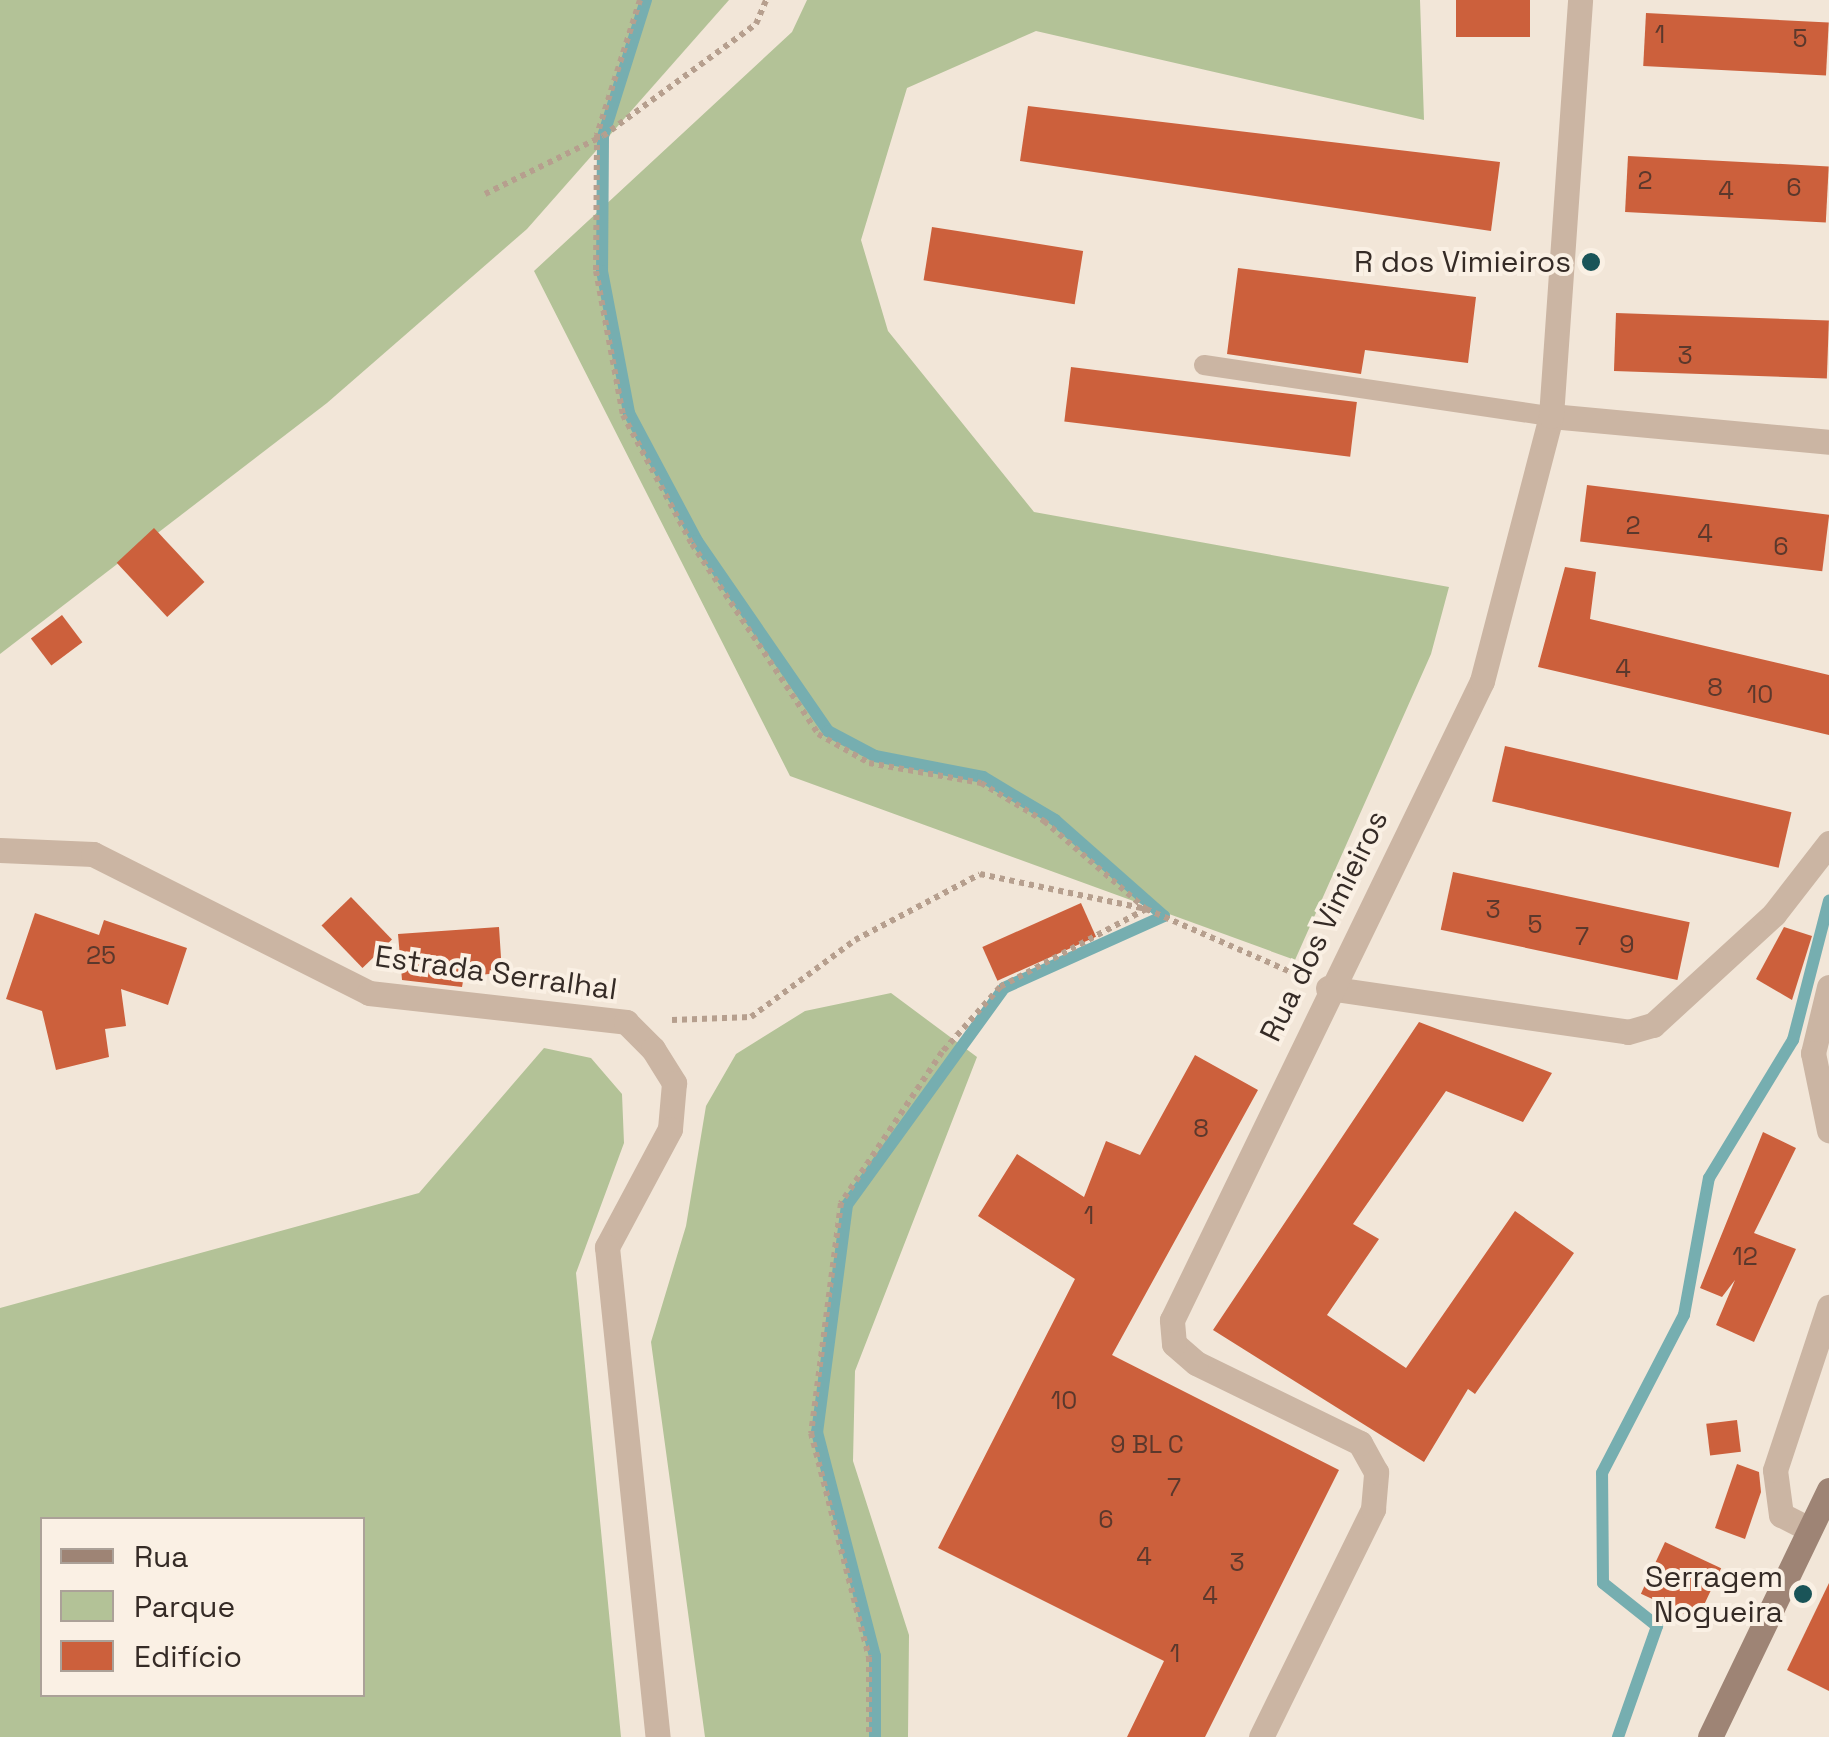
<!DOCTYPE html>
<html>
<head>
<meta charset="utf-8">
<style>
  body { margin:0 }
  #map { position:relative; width:1829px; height:1737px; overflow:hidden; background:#f2e6d8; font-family:"Space Grotesk",sans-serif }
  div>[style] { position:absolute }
  .green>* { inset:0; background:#b3c297 }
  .stream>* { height:12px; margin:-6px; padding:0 6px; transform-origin:6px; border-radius:6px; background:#76aeb0 }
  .building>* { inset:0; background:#cc603c; transform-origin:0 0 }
  .path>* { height:6px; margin-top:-3px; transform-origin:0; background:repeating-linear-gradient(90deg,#b69f8e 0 5px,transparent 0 10px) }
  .service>* { height:20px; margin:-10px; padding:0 10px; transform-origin:10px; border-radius:10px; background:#cbb5a3 }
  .minor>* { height:25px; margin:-12.5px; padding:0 12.5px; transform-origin:12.5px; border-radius:12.5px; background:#cbb5a3 }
  .tertiary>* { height:25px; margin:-12.5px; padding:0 12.5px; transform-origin:12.5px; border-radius:12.5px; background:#cbb5a3 }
  .secondary>* { height:25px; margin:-12.5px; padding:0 12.5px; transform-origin:12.5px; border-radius:12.5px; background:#9e8475 }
  .dots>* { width:28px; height:28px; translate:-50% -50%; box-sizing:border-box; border:5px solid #faf0e4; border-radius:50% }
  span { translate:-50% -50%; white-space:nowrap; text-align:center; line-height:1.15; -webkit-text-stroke:8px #faf0e4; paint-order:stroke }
  .number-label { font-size:25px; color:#5b382c }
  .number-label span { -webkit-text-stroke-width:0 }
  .poi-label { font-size:30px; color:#352b26 }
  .right { translate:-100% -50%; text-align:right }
  .street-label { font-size:30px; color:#352b26 }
  .legend { position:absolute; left:40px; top:1517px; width:325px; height:180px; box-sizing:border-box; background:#faf0e4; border:2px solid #aba198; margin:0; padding:12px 18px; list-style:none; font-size:30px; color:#352b26 }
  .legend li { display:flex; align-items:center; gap:20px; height:50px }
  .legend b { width:50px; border:2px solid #aba198 }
</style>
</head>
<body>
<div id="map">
  <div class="green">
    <div style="clip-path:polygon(0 0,729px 0,527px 229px,327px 403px,0 654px)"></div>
    <div style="clip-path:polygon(807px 0,1420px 0,1424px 120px,1036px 31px,907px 88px,861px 240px,888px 331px,1034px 512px,1449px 587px,1431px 654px,1295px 960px,790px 776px,534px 271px,792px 32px)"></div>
    <div style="clip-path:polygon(891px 993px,977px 1057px,855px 1371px,853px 1461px,909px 1635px,908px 1737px,705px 1737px,651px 1342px,686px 1226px,706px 1106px,736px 1054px,805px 1011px)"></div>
    <div style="clip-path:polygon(evenodd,544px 1048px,591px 1058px,622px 1094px,624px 1143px,576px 1273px,621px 1737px,0 1737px,0 1308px,419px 1193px,544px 1048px,42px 1520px,362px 1520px,362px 1694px,42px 1694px,42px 1520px)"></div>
  </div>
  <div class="stream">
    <div style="left:646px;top:0;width:143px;rotate:107.5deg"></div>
    <div style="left:603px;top:136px;width:135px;rotate:90.4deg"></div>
    <div style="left:602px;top:271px;width:145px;rotate:79.2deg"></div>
    <div style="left:629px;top:413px;width:145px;rotate:62deg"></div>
    <div style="left:697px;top:541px;width:231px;rotate:55.4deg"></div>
    <div style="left:828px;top:731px;width:53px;rotate:28deg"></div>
    <div style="left:875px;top:756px;width:110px;rotate:11deg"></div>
    <div style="left:983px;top:777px;width:84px;rotate:30.8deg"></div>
    <div style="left:1055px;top:820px;width:145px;rotate:41.4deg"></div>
    <div style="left:1164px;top:916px;width:175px;rotate:155.8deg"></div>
    <div style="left:1004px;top:988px;width:268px;rotate:125.9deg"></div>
    <div style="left:847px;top:1205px;width:229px;rotate:97.5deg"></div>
    <div style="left:817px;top:1432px;width:231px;rotate:75.5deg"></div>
    <div style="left:875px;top:1656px;width:81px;rotate:90deg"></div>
    <div style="left:1618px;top:1737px;width:118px;rotate:-70.6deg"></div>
    <div style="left:1657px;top:1626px;width:69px;rotate:-141.5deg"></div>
    <div style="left:1603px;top:1583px;width:110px;rotate:-90.5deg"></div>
    <div style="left:1602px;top:1473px;width:178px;rotate:-62.6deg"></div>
    <div style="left:1684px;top:1315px;width:139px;rotate:-79.7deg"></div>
    <div style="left:1709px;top:1178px;width:162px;rotate:-58.7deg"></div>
    <div style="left:1793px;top:1040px;width:144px;rotate:-75.5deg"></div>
  </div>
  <div class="building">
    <div style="left:1456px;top:0;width:74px;height:37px"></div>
    <div style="left:1646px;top:13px;width:183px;height:53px;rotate:3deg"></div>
    <div style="clip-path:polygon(1028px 106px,1500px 162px,1491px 231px,1020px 161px)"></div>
    <div style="left:1628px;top:156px;width:201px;height:56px;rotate:3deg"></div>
    <div style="left:932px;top:227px;width:153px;height:54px;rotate:9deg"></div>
    <div style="clip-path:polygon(1238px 268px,1476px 297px,1468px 363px,1365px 350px,1361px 374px,1227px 354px)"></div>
    <div style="left:1616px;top:313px;width:213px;height:58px;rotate:2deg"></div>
    <div style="left:1071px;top:367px;width:288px;height:55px;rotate:7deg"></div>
    <div style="left:1587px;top:485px;width:244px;height:57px;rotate:7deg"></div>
    <div style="left:154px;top:528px;width:74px;height:51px;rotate:47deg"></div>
    <div style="clip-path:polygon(1565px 567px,1596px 572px,1590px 619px,1829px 675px,1829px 735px,1538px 667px)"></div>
    <div style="left:62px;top:615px;width:34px;height:39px;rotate:53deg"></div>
    <div style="left:1505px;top:746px;width:294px;height:57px;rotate:13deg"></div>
    <div style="left:1453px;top:872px;width:242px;height:59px;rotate:12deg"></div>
    <div style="left:351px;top:897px;width:59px;height:41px;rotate:46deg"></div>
    <div style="left:1081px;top:903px;width:37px;height:108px;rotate:66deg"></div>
    <div style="clip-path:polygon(35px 913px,99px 935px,104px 920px,187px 948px,168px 1005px,121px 989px,126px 1026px,105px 1029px,109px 1057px,56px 1070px,42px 1011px,6px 999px)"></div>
    <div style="clip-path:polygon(499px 927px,502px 973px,464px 976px,462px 987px,402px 980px,398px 934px)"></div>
    <div style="clip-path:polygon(1784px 927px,1812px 936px,1792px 1000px,1756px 979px)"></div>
    <div style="clip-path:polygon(1419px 1022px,1552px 1073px,1523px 1122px,1446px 1091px,1353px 1224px,1379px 1239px,1327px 1315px,1406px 1368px,1515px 1211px,1574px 1253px,1475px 1394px,1468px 1389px,1424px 1462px,1213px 1330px)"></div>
    <div style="clip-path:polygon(1195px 1055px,1258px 1090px,1112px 1355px,1339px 1470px,1205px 1737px,1127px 1737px,1164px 1661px,938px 1548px,1075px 1279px,978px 1216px,1017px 1154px,1084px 1197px,1106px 1141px,1140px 1155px)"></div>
    <div style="clip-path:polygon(1763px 1132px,1796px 1148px,1754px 1233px,1796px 1249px,1754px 1342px,1716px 1325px,1735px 1280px,1722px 1297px,1700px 1288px)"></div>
    <div style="left:1737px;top:1420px;width:32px;height:31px;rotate:83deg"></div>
    <div style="clip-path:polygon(1737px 1464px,1759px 1472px,1761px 1492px,1745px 1539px,1715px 1528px)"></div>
    <div style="left:1665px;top:1542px;width:62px;height:57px;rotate:25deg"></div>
    <div style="clip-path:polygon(1829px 1583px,1829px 1691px,1787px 1670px)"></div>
  </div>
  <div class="path">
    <div style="left:640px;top:0;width:142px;rotate:107.7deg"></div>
    <div style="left:597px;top:135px;width:136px;rotate:90.4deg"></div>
    <div style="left:596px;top:271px;width:147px;rotate:79.4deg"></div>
    <div style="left:623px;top:415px;width:146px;rotate:61.9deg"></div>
    <div style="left:692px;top:544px;width:228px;rotate:56.4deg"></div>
    <div style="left:818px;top:734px;width:59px;rotate:29.6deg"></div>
    <div style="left:869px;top:763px;width:114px;rotate:10.1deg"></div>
    <div style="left:981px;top:783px;width:74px;rotate:31.1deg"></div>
    <div style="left:1044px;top:821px;width:135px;rotate:40.8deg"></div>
    <div style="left:1146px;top:909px;width:166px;rotate:151.9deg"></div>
    <div style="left:1000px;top:987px;width:87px;rotate:131.7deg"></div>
    <div style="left:942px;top:1052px;width:182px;rotate:123.8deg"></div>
    <div style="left:841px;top:1203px;width:232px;rotate:97.4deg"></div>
    <div style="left:811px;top:1433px;width:231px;rotate:75.5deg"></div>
    <div style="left:869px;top:1657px;width:80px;rotate:90deg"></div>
    <div style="left:485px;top:194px;width:131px;rotate:-26.2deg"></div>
    <div style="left:603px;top:136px;width:190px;rotate:-36.2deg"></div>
    <div style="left:756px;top:24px;width:26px;rotate:-67deg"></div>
    <div style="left:672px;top:1020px;width:79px;rotate:-2.2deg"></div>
    <div style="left:751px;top:1017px;width:129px;rotate:-36.5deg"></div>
    <div style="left:855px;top:940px;width:141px;rotate:-27.8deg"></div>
    <div style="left:980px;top:874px;width:170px;rotate:11.9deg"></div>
    <div style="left:1146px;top:909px;width:168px;rotate:23.5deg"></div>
  </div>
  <div class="service">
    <div style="left:1204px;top:365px;width:351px;rotate:8.4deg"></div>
  </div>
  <div class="minor">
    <div style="left:1551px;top:416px;width:279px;rotate:5.3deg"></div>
    <div style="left:1829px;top:987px;width:68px;rotate:103.6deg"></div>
    <div style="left:1813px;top:1053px;width:79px;rotate:78.3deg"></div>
    <div style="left:1328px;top:988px;width:303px;rotate:8.3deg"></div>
    <div style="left:1628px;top:1032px;width:26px;rotate:-16deg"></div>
    <div style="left:1653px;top:1025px;width:164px;rotate:-42.5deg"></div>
    <div style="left:1774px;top:914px;width:90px;rotate:-52.2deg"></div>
    <div style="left:1809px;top:1529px;width:31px;rotate:-153deg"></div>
    <div style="left:1781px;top:1515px;width:45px;rotate:-97.6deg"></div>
    <div style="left:1775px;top:1470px;width:172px;rotate:-71.7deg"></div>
    <div style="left:1261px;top:1737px;width:254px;rotate:-63.8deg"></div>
    <div style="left:1373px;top:1509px;width:37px;rotate:-85deg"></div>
    <div style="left:1376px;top:1472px;width:33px;rotate:-119deg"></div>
    <div style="left:1360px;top:1443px;width:182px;rotate:-154deg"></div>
    <div style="left:1196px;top:1363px;width:29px;rotate:-139deg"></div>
    <div style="left:1174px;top:1344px;width:24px;rotate:-95deg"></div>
    <div style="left:1172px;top:1320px;width:710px;rotate:-64.12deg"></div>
    <div style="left:1482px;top:681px;width:274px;rotate:-75.4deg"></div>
    <div style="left:1551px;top:416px;width:417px;rotate:-86deg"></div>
  </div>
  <div class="tertiary">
    <div style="left:0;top:850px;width:93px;rotate:2.5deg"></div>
    <div style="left:93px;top:854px;width:309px;rotate:26.7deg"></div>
    <div style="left:369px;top:993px;width:259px;rotate:6.4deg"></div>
    <div style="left:626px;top:1022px;width:38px;rotate:45deg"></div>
    <div style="left:653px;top:1049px;width:40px;rotate:58deg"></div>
    <div style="left:674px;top:1083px;width:46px;rotate:95deg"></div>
    <div style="left:670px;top:1129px;width:134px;rotate:118.1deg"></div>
    <div style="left:607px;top:1247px;width:493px;rotate:84.1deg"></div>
  </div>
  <div class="secondary">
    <div style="left:1710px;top:1737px;width:274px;rotate:-64.3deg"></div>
  </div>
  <div class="dots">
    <div style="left:1591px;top:262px;background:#1a5458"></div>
    <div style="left:1803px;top:1594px;background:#1a5458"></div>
  </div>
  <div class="number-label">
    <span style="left:1660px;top:34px">1</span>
    <span style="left:1800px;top:38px">5</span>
    <span style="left:1645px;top:180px">2</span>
    <span style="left:1794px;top:187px">6</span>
    <span style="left:1726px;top:190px">4</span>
    <span style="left:1685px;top:355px">3</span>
    <span style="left:1633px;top:525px">2</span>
    <span style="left:1705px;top:533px">4</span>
    <span style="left:1781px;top:546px">6</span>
    <span style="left:1623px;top:668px">4</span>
    <span style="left:1715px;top:687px">8</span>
    <span style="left:1760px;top:694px">10</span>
    <span style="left:1493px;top:909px">3</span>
    <span style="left:1535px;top:924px">5</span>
    <span style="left:1582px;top:936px">7</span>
    <span style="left:1627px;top:944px">9</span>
    <span style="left:101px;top:955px">25</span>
    <span style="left:1201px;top:1128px">8</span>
    <span style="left:1089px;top:1215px">1</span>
    <span style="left:1745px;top:1256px">12</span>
    <span style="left:1064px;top:1400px">10</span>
    <span style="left:1147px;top:1444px">9 BL C</span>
    <span style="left:1174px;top:1487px">7</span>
    <span style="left:1106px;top:1519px">6</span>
    <span style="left:1144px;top:1556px">4</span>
    <span style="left:1237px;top:1562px">3</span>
    <span style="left:1210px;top:1595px">4</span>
    <span style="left:1175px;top:1653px">1</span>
  </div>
  <div class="poi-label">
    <span class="right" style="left:1571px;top:262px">R dos Vimieiros</span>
    <span class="right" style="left:1783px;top:1594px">Serragem<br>Nogueira</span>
  </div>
  <div class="street-label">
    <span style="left:1324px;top:926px;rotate:-64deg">Rua dos Vimieiros</span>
    <span style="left:496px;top:973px;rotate:8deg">Estrada Serralhal</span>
  </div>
  <ul class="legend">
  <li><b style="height:12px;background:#9e8475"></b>Rua</li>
  <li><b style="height:28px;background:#b3c297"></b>Parque</li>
  <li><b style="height:28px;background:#cc603c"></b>Edifício</li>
  </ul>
</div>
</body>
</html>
